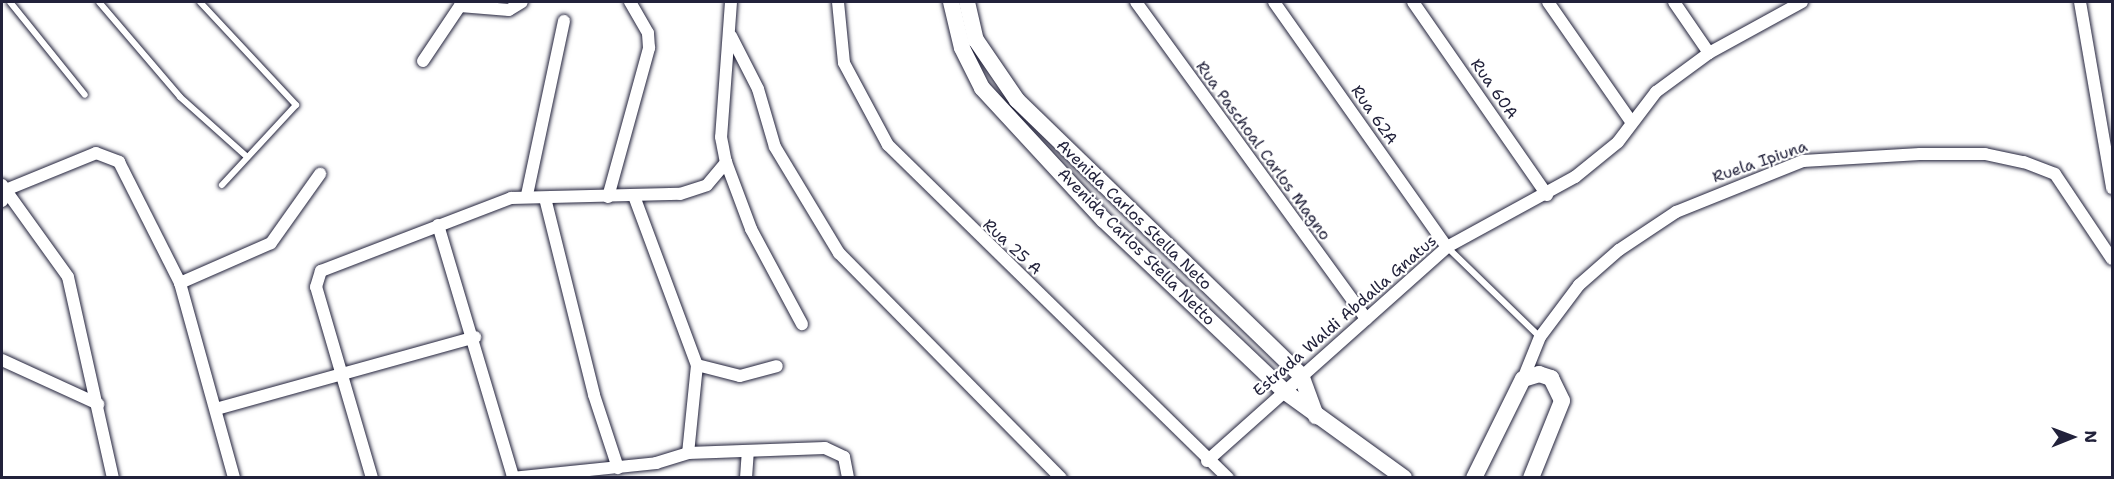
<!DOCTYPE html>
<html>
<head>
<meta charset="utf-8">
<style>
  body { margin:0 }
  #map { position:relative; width:2114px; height:479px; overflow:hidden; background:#fff; font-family:"Shantell Sans",sans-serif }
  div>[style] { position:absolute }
  .roads { filter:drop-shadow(0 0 2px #22223b) drop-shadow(0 0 2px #22223b) }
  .lane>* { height:6px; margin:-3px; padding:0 3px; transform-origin:3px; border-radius:3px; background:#fff }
  .street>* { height:12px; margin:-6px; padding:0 6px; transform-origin:6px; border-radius:6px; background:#fff }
  .secondary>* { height:16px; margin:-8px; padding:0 8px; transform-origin:8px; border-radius:8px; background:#fff }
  span { translate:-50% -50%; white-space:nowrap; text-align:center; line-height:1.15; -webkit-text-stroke:4.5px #fff; paint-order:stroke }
  .street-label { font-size:16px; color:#22223b }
  .frame { position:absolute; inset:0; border:3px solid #22223b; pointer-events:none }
  .north { position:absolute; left:2042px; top:407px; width:60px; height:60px; -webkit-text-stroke:4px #fff; paint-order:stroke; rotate:89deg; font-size:16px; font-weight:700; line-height:24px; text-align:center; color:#22223b }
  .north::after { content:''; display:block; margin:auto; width:21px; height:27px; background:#22223b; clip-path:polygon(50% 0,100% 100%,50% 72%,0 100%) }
</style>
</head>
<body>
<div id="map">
  <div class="roads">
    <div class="lane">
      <div style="left:10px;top:2px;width:119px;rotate:51.1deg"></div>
      <div style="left:99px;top:2px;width:125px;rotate:49.5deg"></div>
      <div style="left:180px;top:97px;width:89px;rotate:41.8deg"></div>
      <div style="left:200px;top:2px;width:141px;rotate:47deg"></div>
      <div style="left:296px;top:105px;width:109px;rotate:132.8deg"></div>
      <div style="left:1447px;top:247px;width:129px;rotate:44.1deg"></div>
    </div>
    <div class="street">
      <div style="left:731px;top:2px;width:135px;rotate:94.2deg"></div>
      <div style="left:721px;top:137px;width:25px;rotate:79deg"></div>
      <div style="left:726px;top:162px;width:72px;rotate:69.5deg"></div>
      <div style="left:751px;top:229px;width:108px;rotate:61.8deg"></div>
      <div style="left:838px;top:2px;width:61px;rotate:84.4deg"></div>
      <div style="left:844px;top:63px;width:93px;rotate:61.8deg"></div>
      <div style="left:888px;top:145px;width:476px;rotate:44.4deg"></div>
      <div style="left:1136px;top:2px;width:392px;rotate:54deg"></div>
      <div style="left:1274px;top:2px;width:300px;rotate:54.8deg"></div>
      <div style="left:1413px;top:2px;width:235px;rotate:55.2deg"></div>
      <div style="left:1548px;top:2px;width:144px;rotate:55.2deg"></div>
      <div style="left:1674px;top:2px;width:62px;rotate:55.5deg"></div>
      <div style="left:2080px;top:2px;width:189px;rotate:80.2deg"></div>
      <div style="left:731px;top:36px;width:59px;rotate:63deg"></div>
      <div style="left:758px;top:89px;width:60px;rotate:73.7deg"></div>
      <div style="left:775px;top:147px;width:124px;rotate:58.9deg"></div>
      <div style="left:839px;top:253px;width:316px;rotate:45.4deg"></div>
      <div style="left:423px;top:61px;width:66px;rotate:-56.1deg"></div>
      <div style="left:460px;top:6px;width:49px;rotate:4.7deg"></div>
      <div style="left:509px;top:10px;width:15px;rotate:-32deg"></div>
      <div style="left:2px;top:185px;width:113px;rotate:54.3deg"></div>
      <div style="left:68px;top:277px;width:206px;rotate:77.4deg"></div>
      <div style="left:527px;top:195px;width:178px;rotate:-78deg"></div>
      <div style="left:634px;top:196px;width:180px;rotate:69.6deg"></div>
      <div style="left:697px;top:365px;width:88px;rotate:95.8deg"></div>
      <div style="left:608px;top:197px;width:155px;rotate:-74.6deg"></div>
      <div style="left:649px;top:48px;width:15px;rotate:-94deg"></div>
      <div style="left:648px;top:33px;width:36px;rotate:-120deg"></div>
      <div style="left:545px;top:198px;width:203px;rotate:76deg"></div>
      <div style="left:594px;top:395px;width:77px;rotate:71.8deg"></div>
      <div style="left:2px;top:201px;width:13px;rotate:-63deg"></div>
      <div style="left:8px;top:189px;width:95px;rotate:-22.2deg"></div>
      <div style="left:96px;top:153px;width:25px;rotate:21deg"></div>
      <div style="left:119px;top:162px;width:136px;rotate:63.2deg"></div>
      <div style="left:180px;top:283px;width:202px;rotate:74.5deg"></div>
      <div style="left:438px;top:225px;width:263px;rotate:73.4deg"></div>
      <div style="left:180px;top:283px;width:99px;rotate:-23.7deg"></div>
      <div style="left:271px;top:243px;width:85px;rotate:-54.6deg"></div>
      <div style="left:2px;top:360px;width:106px;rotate:24.6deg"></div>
      <div style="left:697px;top:365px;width:44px;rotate:14.3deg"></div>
      <div style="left:740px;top:376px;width:38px;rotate:-15deg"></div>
      <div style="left:1523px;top:379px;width:45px;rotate:-68deg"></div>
      <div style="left:1540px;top:337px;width:65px;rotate:-53.1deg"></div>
      <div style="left:1579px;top:285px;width:53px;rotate:-41.2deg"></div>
      <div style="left:1619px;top:250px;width:69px;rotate:-33.7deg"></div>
      <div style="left:1676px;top:212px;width:137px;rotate:-21.9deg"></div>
      <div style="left:1803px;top:161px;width:117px;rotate:-3.4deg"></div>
      <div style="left:1920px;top:154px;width:65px"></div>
      <div style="left:1985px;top:154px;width:40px;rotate:12deg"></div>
      <div style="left:2024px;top:162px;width:33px;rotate:21deg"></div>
      <div style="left:2055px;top:174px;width:102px;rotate:56.2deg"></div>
      <div style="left:216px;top:409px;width:269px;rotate:-15.5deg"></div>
      <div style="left:1207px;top:461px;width:322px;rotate:-41.7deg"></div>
      <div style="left:1447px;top:247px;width:146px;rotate:-28.7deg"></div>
      <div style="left:1575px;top:177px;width:55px;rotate:-39.1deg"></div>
      <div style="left:1618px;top:142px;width:63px;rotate:-52.8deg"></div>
      <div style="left:1656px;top:92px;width:66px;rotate:-36.3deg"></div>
      <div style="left:1709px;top:53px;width:106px;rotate:-28.7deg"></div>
      <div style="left:372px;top:478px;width:199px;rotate:-106.3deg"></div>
      <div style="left:316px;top:287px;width:17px;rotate:-73deg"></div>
      <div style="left:321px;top:271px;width:204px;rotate:-21deg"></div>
      <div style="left:511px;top:198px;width:169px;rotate:-1.4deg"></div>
      <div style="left:680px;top:194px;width:28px;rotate:-18deg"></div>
      <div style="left:707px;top:185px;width:30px;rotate:-50deg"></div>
      <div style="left:512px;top:478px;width:145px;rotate:-5.9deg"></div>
      <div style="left:656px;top:463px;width:34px;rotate:-17deg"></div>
      <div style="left:688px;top:453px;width:137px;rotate:-2.1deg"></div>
      <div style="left:825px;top:448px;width:21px;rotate:25deg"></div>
      <div style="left:844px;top:457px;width:21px;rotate:79deg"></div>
      <div style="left:746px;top:478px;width:27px;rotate:-86deg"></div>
    </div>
    <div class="secondary">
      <div style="left:951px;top:2px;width:47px;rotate:76.6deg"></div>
      <div style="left:962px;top:48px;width:45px;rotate:63.4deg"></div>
      <div style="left:982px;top:88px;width:180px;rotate:47.3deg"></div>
      <div style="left:1104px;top:220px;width:248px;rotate:43.5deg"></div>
      <div style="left:1284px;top:391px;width:148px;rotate:35.9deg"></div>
      <div style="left:967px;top:2px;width:39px;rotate:77deg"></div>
      <div style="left:976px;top:40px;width:73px;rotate:55.7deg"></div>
      <div style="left:1017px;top:100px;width:395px;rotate:44.1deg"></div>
      <div style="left:1301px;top:375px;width:44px;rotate:69.9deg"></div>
      <div style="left:1474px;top:478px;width:110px;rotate:-63.7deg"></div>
      <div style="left:1523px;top:379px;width:17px;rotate:-17deg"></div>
      <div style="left:1539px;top:374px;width:13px;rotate:18deg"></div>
      <div style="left:1551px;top:378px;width:25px;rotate:64deg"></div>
      <div style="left:1562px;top:401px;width:83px;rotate:111.9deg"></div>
    </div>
  </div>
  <div class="street-label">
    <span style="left:1494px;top:89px;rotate:55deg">Rua 60A</span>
    <span style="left:1374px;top:115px;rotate:55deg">Rua 62A</span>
    <span style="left:1263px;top:151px;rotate:54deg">Rua Paschoal Carlos Magno</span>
    <span style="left:1760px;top:162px;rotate:-19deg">Ruela Ipiuna</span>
    <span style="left:1134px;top:215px;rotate:44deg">Avenida Carlos Stella Neto</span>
    <span style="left:1012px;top:247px;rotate:43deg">Rua 25 A</span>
    <span style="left:1136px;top:247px;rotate:45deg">Avenida Carlos Stella Netto</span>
    <span style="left:1345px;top:316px;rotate:-41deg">Estrada Waldi Abdalla Gnatus</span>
  </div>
  <div class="frame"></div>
  <div class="north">N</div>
</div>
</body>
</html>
